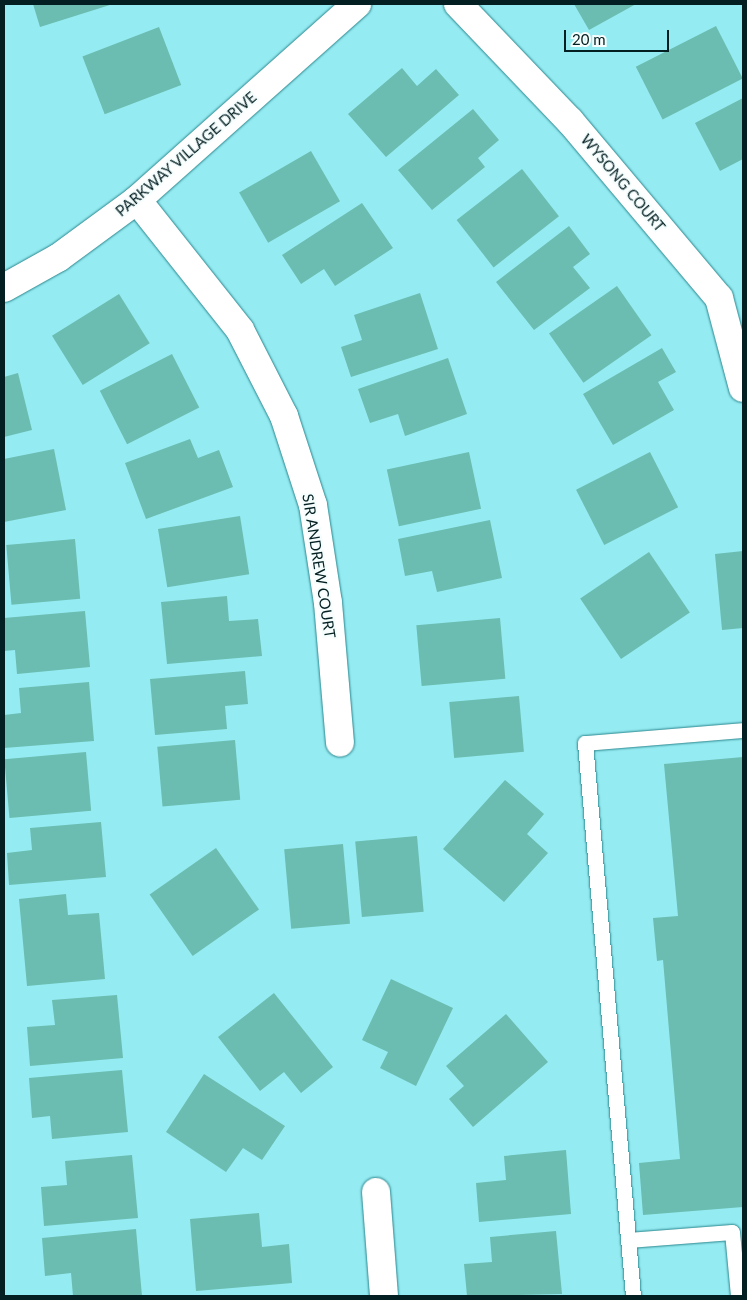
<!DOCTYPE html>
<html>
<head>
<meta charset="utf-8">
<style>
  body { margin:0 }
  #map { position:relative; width:747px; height:1300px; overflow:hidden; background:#95ebf2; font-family:Lato,sans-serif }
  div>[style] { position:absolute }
  .building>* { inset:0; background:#6abdb0; transform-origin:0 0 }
  .roads { filter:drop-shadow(0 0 1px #2b868d) drop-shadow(0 0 1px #2b868d) }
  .lane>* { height:15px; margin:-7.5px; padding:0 7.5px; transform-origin:7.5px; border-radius:7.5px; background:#fff }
  .street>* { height:28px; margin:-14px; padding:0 14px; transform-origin:14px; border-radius:14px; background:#fff }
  span { translate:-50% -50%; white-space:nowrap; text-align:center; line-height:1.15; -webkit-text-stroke:4px #f5fdfd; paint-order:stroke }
  .street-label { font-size:15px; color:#041f22 }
  .frame { position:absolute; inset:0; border:5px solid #041f22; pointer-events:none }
  .scale { position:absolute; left:564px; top:30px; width:105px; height:22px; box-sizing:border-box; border:2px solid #041f22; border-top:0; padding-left:6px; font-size:15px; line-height:18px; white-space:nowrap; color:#041f22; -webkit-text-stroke:4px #f5fdfd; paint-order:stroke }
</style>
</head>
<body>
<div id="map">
  <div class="building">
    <div style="clip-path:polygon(33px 4px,113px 4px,40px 27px)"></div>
    <div style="clip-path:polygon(574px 4px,636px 4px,589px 30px)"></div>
    <div style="left:716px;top:26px;width:59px;height:90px;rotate:63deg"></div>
    <div style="left:159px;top:27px;width:62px;height:82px;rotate:69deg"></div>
    <div style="clip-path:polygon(402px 68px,417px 86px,436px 69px,459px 95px,386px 157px,348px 114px)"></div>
    <div style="clip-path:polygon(743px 98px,743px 159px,720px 171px,695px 123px)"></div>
    <div style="clip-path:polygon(473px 109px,499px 140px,478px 158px,485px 167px,432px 210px,398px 170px)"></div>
    <div style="left:311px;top:151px;width:58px;height:83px;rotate:60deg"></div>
    <div style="left:522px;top:169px;width:60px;height:83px;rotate:52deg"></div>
    <div style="clip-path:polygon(362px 203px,393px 248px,335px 286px,324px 269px,301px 284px,282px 255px)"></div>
    <div style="clip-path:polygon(569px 226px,590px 254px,573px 267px,590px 288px,534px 330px,496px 282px)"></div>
    <div style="left:617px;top:286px;width:60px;height:83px;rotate:55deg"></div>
    <div style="clip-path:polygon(420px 293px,438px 349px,351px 377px,341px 347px,362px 340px,354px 315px)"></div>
    <div style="left:119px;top:294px;width:58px;height:79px;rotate:58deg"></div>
    <div style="clip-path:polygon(662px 348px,676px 372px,658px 382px,674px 410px,613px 445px,583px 394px)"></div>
    <div style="left:172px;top:354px;width:60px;height:81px;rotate:63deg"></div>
    <div style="clip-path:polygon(448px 358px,467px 414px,405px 436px,398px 414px,370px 423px,358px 389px)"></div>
    <div style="clip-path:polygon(18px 373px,32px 430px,4px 437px,4px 377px)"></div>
    <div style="clip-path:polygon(190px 439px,198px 458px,219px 450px,233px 487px,146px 519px,125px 463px)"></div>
    <div style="clip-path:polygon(54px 449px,66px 510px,4px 522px,4px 459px)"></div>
    <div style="left:469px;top:452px;width:58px;height:84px;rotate:78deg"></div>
    <div style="left:650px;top:452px;width:62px;height:83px;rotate:63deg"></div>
    <div style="left:240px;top:516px;width:59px;height:83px;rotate:81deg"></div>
    <div style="clip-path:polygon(490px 520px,502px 578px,437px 592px,432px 571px,405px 576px,398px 539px)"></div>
    <div style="left:75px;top:539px;width:60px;height:69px;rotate:85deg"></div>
    <div style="clip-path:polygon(743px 551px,743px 628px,722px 630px,715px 554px)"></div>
    <div style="left:649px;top:552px;width:73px;height:83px;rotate:56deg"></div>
    <div style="clip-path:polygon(227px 596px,229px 621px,258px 619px,262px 656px,167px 664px,161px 602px)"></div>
    <div style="clip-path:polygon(85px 611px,90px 667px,17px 674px,15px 650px,4px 651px,4px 618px)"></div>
    <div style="left:500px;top:618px;width:61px;height:84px;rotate:85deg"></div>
    <div style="clip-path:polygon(245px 671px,248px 704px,225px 706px,227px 729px,155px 735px,150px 679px)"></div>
    <div style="clip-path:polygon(89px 682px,94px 741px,4px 748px,4px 715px,21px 713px,19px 688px)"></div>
    <div style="left:519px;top:696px;width:56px;height:70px;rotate:85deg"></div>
    <div style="left:235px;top:740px;width:60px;height:78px;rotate:85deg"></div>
    <div style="left:86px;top:752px;width:59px;height:82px;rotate:85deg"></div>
    <div style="clip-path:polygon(743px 757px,743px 1207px,643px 1215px,639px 1163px,680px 1159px,663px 960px,657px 961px,653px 918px,678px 916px,664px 764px)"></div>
    <div style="clip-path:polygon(505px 780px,544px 814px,527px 834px,548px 853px,504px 902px,443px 849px)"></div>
    <div style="clip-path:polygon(101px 822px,106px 877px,9px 885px,7px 853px,32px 850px,30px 828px)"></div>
    <div style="left:417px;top:836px;width:76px;height:62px;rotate:85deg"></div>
    <div style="left:343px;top:844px;width:80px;height:59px;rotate:85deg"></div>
    <div style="left:216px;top:848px;width:75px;height:81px;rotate:55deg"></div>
    <div style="clip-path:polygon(66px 894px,68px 915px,99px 913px,105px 979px,27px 986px,19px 899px)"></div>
    <div style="clip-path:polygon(391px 979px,453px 1008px,416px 1086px,380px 1068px,388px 1052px,362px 1040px)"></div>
    <div style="clip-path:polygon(274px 993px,333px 1067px,301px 1093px,284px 1072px,260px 1091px,218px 1037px)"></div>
    <div style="clip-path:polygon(117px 995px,123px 1058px,30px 1066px,27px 1027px,55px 1025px,52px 1000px)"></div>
    <div style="clip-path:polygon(506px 1014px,548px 1062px,473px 1127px,449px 1099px,464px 1086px,446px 1066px)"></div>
    <div style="clip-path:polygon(122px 1070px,128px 1132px,52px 1139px,50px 1116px,32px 1118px,29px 1078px)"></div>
    <div style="clip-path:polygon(204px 1074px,285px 1126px,262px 1160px,243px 1148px,226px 1172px,166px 1132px)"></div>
    <div style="clip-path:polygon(566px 1150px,571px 1214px,479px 1222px,476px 1183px,506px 1180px,504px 1156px)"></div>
    <div style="clip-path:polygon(132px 1155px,138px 1218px,44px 1226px,41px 1187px,67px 1185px,65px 1161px)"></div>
    <div style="clip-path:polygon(259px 1213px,262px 1247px,289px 1244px,292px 1283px,196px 1291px,190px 1219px)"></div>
    <div style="clip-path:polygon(136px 1229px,142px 1296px,73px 1296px,71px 1273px,45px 1276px,42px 1238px)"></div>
    <div style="clip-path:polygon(556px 1231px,562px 1294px,467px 1296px,464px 1264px,492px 1262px,490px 1237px)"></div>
  </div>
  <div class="roads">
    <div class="lane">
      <div style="left:628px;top:1240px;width:104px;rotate:-4.4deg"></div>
      <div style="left:732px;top:1232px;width:64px;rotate:84.6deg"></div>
      <div style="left:633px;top:1296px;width:555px;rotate:-94.96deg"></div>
      <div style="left:585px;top:743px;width:159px;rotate:-4.7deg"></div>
    </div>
    <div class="street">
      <div style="left:458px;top:4px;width:162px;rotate:46.3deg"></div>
      <div style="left:570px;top:121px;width:231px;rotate:49.9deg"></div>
      <div style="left:719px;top:298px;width:93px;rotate:75.1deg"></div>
      <div style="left:137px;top:200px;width:166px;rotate:51.6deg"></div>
      <div style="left:240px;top:330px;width:97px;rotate:62.9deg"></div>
      <div style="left:284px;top:416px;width:94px;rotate:72deg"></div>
      <div style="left:313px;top:505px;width:99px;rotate:81.3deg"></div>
      <div style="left:328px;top:603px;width:140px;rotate:85.1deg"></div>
      <div style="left:4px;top:288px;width:62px;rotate:-29.1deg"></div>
      <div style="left:58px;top:258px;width:98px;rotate:-36.3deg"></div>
      <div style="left:137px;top:200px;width:295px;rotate:-41.7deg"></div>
      <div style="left:376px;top:1192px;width:104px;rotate:85.6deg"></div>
    </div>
  </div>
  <div class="street-label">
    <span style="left:186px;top:154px;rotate:-41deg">PARKWAY VILLAGE DRIVE</span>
    <span style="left:623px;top:183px;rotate:50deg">WYSONG COURT</span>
    <span style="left:319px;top:566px;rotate:81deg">SIR ANDREW COURT</span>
  </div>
  <div class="frame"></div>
  <div class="scale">20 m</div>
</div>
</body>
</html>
